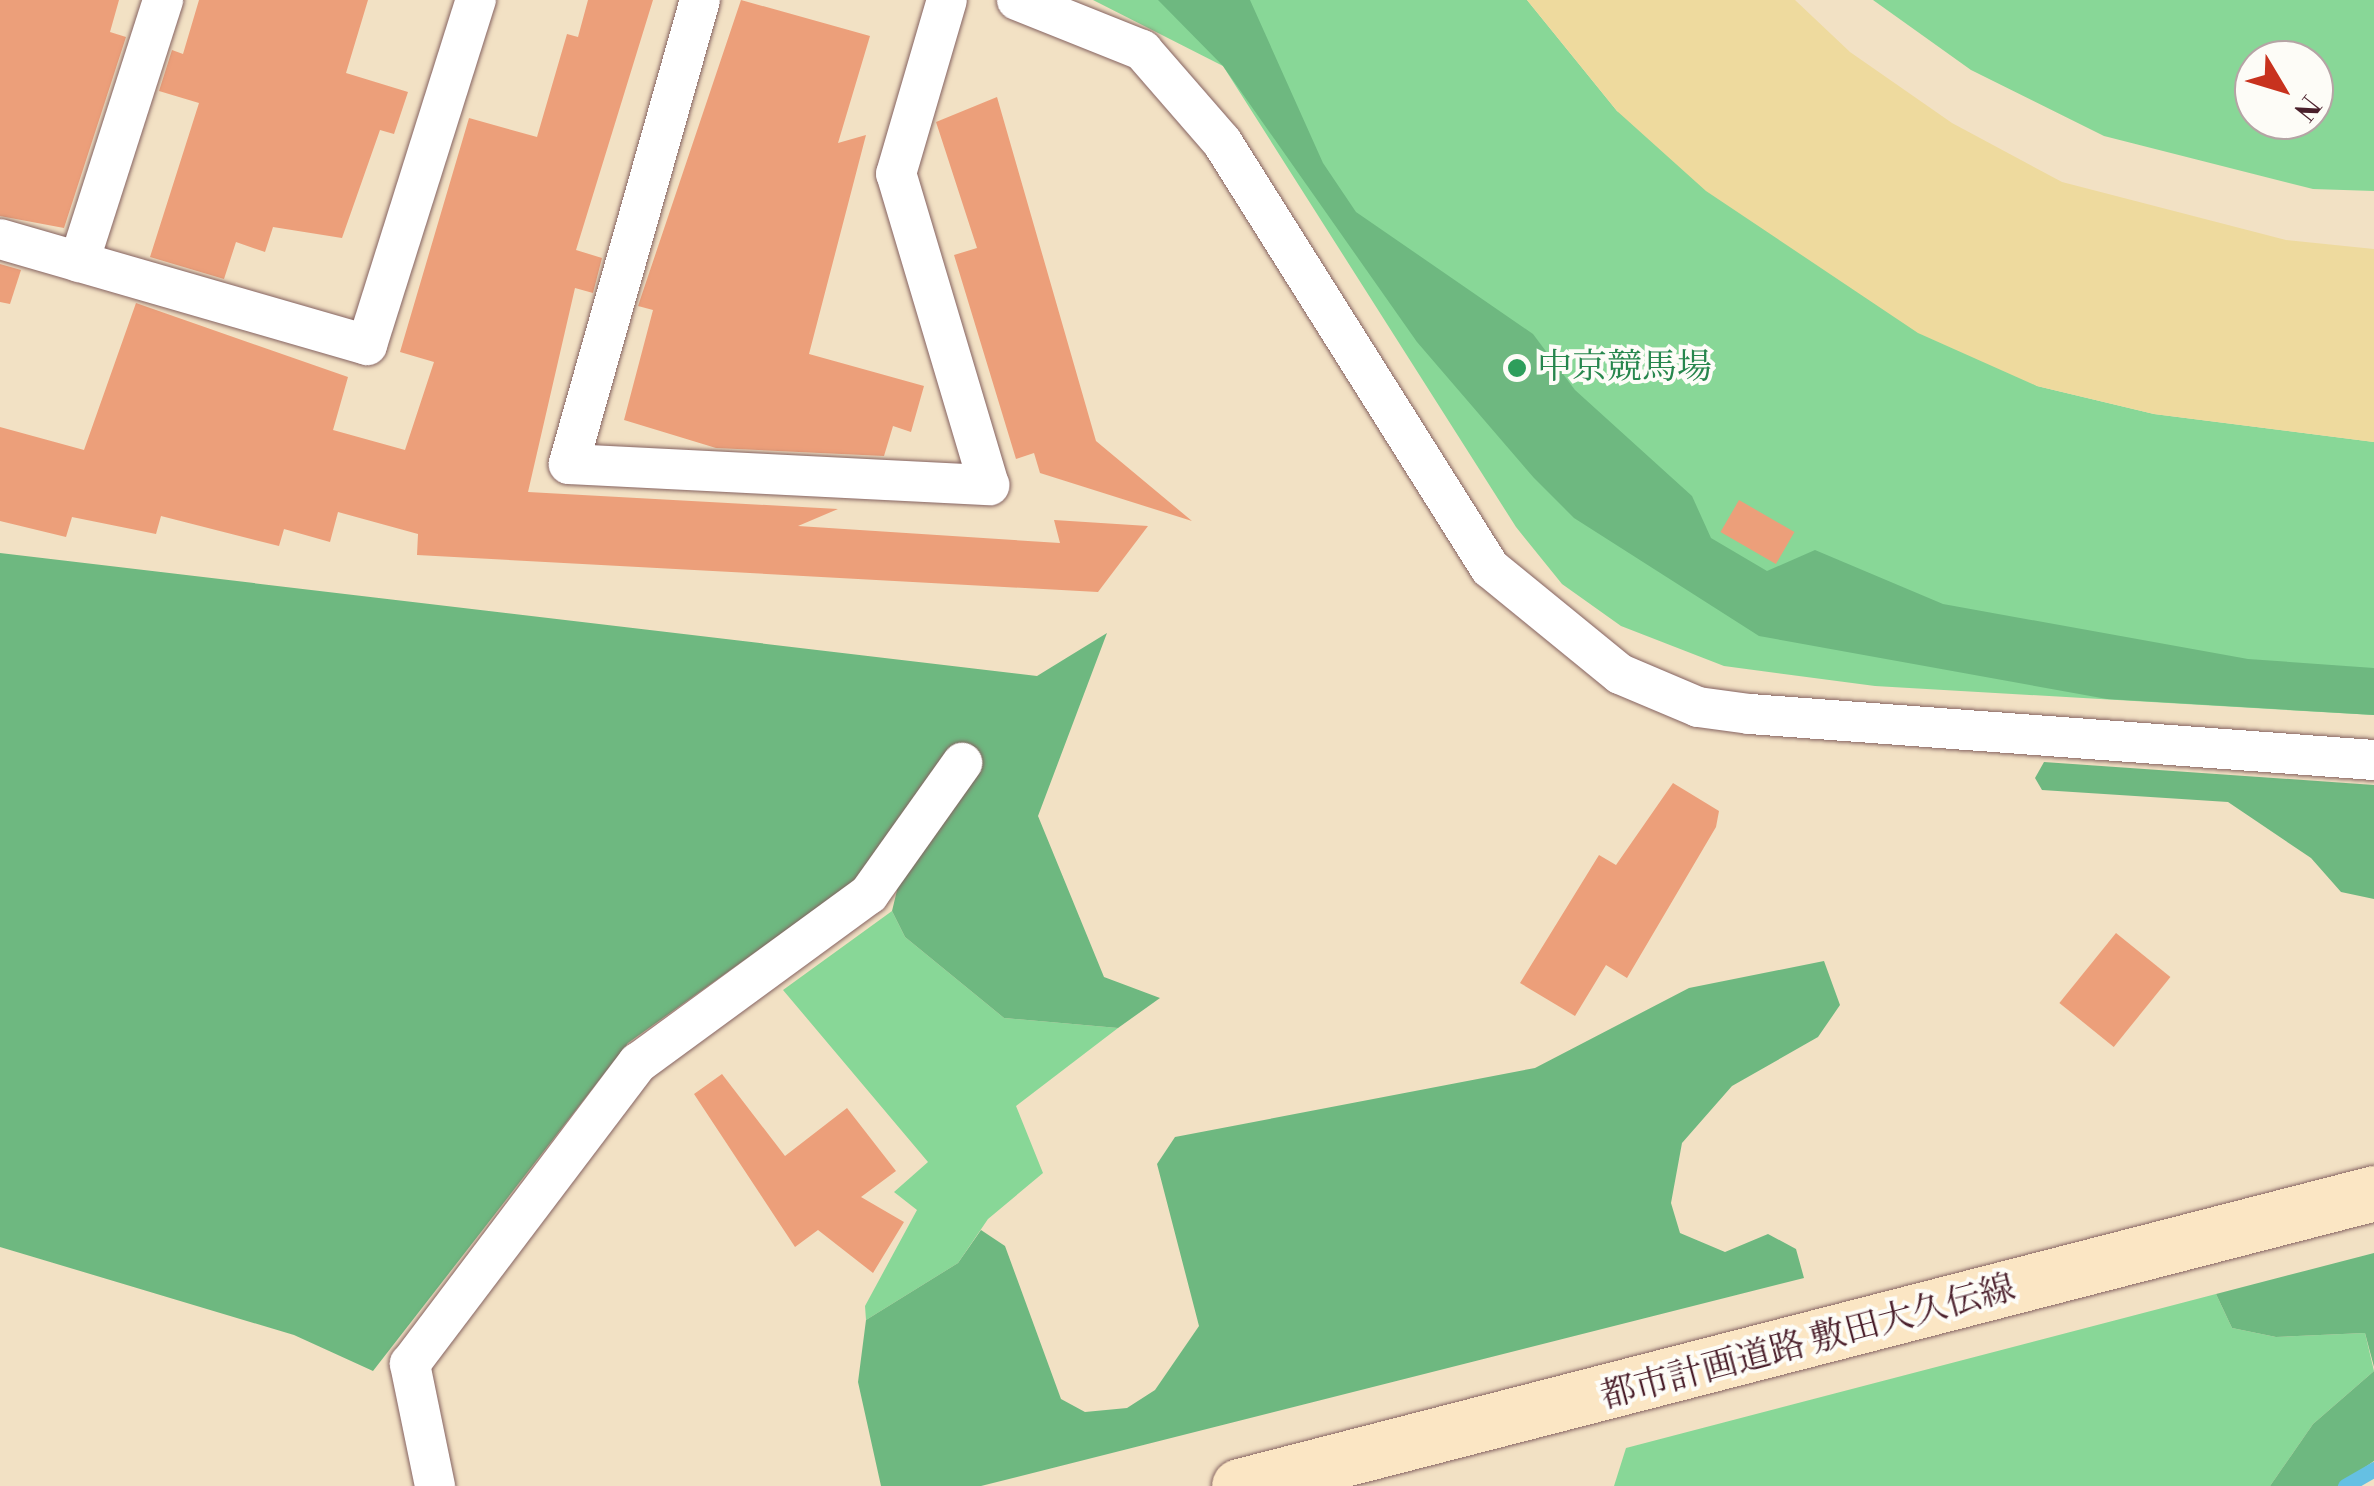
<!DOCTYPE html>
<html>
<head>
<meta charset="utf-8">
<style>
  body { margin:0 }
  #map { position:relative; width:2374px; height:1486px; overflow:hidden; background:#f2e1c4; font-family:"Libre Bodoni","Noto Serif JP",serif }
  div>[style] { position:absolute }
  .green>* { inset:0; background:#88d797 }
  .forest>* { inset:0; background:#6eb880 }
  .sand>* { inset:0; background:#eeda9e }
  .stream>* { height:15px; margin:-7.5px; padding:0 7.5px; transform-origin:7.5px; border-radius:7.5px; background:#65c0e3 }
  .building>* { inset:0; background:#ec9f7a; transform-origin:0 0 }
  .roads { filter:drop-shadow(0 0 2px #856361) drop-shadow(0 0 2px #856361) }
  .street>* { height:40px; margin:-20px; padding:0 20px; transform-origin:20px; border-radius:20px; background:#fff }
  .secondary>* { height:55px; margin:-27.5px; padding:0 27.5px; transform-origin:27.5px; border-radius:27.5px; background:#fbe6c4 }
  .dots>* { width:28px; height:28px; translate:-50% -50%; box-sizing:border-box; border:5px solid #fdfcf7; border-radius:50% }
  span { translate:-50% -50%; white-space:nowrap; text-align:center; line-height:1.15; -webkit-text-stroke:8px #fdfcf7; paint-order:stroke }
  .leisure-label { font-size:35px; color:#27864d }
  .left { translate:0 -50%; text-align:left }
  .street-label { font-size:35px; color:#4a1f2b }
  .north { position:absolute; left:2234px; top:40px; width:100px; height:100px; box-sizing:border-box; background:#fdfcf7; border:2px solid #b5a4a5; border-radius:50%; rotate:128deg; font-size:28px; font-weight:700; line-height:40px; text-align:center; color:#4a1f2b }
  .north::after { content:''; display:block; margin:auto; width:35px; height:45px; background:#c8321e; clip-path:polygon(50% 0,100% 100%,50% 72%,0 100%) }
</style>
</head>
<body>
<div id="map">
  <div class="green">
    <div style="clip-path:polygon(1093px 0,1527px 0,1617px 111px,2037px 386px,2154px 414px,2374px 442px,2374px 715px,1875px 686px,1724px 666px,1621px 626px,1562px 584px,1516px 527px,1223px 66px)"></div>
    <div style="clip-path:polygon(evenodd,1873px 0,2374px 0,2374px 191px,2313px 189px,2104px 136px,1971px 70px,1873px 0,2254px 60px,2314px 60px,2314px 120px,2254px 120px,2254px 60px)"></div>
    <div style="clip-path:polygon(892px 911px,905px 937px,1004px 1018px,1118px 1028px,1016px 1106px,1043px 1173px,988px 1219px,958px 1263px,866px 1320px,865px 1306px,917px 1210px,894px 1192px,928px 1162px,783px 990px)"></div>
    <div style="clip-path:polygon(2216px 1294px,2232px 1328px,2276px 1337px,2365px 1333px,2374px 1371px,2313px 1424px,2270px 1486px,1614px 1486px,1626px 1448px)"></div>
  </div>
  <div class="forest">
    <div style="clip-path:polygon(1158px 0,1250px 0,1323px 163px,1356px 212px,1533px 334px,1575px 390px,1692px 496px,1711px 538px,1767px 571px,1815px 550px,1943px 604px,2248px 659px,2374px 668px,2374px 715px,2107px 699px,1759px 636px,1574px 518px,1534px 478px,1417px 342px,1223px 66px)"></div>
    <div style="clip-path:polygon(0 553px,1037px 676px,1107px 633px,1038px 816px,1104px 977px,1160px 998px,1118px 1028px,1004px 1018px,905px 937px,892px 911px,905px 857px,862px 876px,628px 1043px,373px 1371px,294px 1335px,0 1247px)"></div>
    <div style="clip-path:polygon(2044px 762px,2374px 785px,2374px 899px,2341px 892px,2311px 858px,2228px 802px,2042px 790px,2035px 778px)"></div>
    <div style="clip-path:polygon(1824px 961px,1840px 1005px,1818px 1037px,1732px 1086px,1682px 1143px,1671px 1203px,1680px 1233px,1725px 1252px,1768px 1234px,1796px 1249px,1804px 1278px,981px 1486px,881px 1486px,858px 1382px,866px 1320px,958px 1263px,981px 1230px,1005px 1246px,1061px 1399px,1085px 1412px,1127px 1408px,1155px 1390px,1199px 1326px,1157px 1164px,1175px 1137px,1535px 1068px,1689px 988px)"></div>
    <div style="clip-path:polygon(2374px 1253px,2374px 1367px,2365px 1333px,2276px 1337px,2232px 1328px,2216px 1294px)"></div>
    <div style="clip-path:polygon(2374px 1371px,2374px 1461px,2338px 1486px,2270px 1486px,2313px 1424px)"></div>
  </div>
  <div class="sand">
    <div style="clip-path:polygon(1527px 0,1795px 0,1850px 52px,1952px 123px,2062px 182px,2286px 240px,2374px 249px,2374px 442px,2154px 414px,2037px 386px,1918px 333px,1706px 191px,1617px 111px)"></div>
  </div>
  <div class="stream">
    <div style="left:2345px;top:1486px;width:34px;rotate:-30deg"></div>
  </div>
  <div class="building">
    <div style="clip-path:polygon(0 0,119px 0,110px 32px,126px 37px,64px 228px,0 216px)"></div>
    <div style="clip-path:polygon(199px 0,368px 0,346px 73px,408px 92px,394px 134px,380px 130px,342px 238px,273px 227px,265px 252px,236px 242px,224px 279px,150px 257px,199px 103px,159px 91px,172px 50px,183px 54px)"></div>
    <div style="clip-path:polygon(588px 0,653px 0,576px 250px,602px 258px,593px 293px,575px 288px,528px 492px,838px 509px,798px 526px,1060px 543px,1054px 520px,1148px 526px,1098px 592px,417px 555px,418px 534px,338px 512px,330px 542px,284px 529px,279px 546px,161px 516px,156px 534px,72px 517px,66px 537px,0 521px,0 427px,84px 450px,136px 303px,348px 377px,333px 430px,405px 450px,434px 362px,400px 352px,469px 118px,537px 137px,567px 34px,578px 37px)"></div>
    <div style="clip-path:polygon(741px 0,870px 36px,838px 143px,866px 135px,809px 354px,924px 386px,911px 432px,893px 426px,884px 456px,716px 448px,624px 420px,653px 310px,638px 306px)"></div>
    <div style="clip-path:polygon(997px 97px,1096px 441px,1192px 521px,1040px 473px,1034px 453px,1016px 459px,954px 255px,977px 248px,936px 122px)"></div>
    <div style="clip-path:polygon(0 264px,21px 270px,10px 304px,0 302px)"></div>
    <div style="left:1739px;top:500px;width:64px;height:37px;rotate:30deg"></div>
    <div style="clip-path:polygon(1673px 783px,1719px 811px,1716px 827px,1627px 978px,1606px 965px,1575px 1016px,1520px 983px,1599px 855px,1616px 865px)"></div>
    <div style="left:2116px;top:933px;width:70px;height:90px;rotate:39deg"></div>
    <div style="clip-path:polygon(722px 1074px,785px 1156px,847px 1108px,896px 1171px,861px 1197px,904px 1222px,873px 1273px,818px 1230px,795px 1247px,694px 1094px)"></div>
  </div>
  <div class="roads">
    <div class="street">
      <div style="left:700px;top:0;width:482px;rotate:105.8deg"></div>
      <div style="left:569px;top:464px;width:421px;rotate:2.9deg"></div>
      <div style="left:989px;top:485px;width:325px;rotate:-106.6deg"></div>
      <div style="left:896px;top:174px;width:181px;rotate:-73.7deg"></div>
      <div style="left:1017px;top:0;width:135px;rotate:21.8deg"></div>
      <div style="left:1142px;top:50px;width:122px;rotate:49deg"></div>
      <div style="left:1222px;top:142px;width:503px;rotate:57.83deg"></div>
      <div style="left:1490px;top:568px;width:168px;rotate:39.2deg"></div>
      <div style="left:1620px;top:674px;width:85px;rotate:22.9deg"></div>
      <div style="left:1698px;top:707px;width:52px;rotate:7.7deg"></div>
      <div style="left:1750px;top:714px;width:626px;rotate:4.22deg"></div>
      <div style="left:0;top:239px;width:382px;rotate:16.1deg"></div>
      <div style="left:367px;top:345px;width:362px;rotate:-72.5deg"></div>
      <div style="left:79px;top:262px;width:275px;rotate:-72.2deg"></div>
      <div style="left:435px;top:1486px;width:125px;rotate:-101.6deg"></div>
      <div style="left:410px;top:1364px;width:378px;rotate:-52.9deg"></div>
      <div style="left:638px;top:1063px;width:286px;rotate:-36.2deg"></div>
      <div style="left:869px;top:894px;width:161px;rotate:-54.6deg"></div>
    </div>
    <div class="secondary">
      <div style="left:1239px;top:1486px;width:1172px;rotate:-14.47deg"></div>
    </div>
  </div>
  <div class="dots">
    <div style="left:1517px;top:368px;background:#2e9e5b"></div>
  </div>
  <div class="leisure-label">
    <span class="left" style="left:1537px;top:368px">中京競馬場</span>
  </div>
  <div class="street-label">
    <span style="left:1808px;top:1343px;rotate:-15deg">都市計画道路 敷田大久伝線</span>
  </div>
  <div class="north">N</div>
</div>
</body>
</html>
